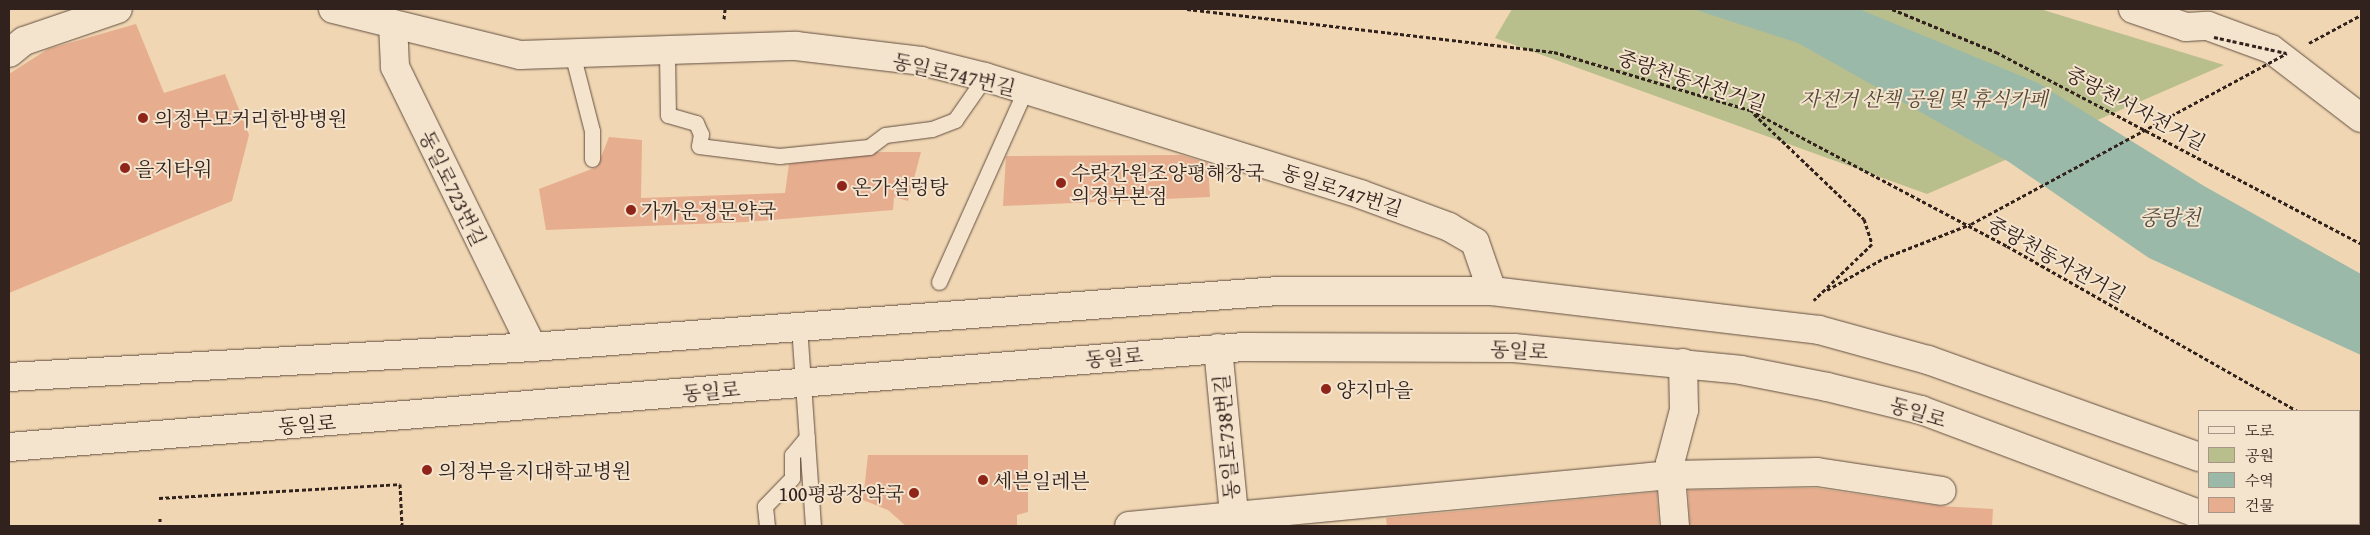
<!DOCTYPE html>
<html>
<head>
<meta charset="utf-8">
<style>
  body { margin:0 }
  #map { position:relative; width:2370px; height:535px; overflow:hidden; background:#f0d6b2; font-family:"Gentium Book Plus","Noto Serif KR",serif }
  div>[style] { position:absolute }
  .green>* { inset:0; background:#b9be8d }
  .water>* { inset:0; background:#9bb9a9 }
  .building>* { inset:0; background:#e6ad8f }
  .path>* { height:3px; margin-top:-1.5px; transform-origin:0; background:repeating-linear-gradient(90deg,#32221d 0 4px,transparent 0 6.5px) }
  .roads { filter:drop-shadow(0 0 1px #624f42) drop-shadow(0 0 1px #624f42) }
  .service>* { height:15px; margin:-7.5px; padding:0 7.5px; transform-origin:7.5px; border-radius:7.5px; background:#f5e4cd }
  .minor>* { height:28px; margin:-14px; padding:0 14px; transform-origin:14px; border-radius:14px; background:#f5e4cd }
  .tertiary>* { height:28px; margin:-14px; padding:0 14px; transform-origin:14px; border-radius:14px; background:#f5e4cd }
  .path-bridge>* { height:3px; margin-top:-1.5px; transform-origin:0; background:repeating-linear-gradient(90deg,#32221d 0 4px,transparent 0 6.5px) }
  .dots>* { width:14px; height:14px; translate:-50% -50%; box-sizing:border-box; border:2px solid #f5e4cd; border-radius:50% }
  span { translate:-50% -50%; white-space:nowrap; text-align:center; line-height:1.15; -webkit-text-stroke:4px #f5e4cd; paint-order:stroke }
  .street-label { font-size:20px; color:#32221d }
  .park-label { font-size:20px; color:#544939; font-style:italic }
  .poi-label { font-size:20px; color:#32221d }
  .left { translate:0 -50%; text-align:left }
  .right { translate:-100% -50%; text-align:right }
  .water-label { font-size:21px; color:#524f47; font-style:italic }
  .frame { position:absolute; inset:0; border:10px solid #32221d; pointer-events:none }
  .legend { position:absolute; left:2198px; top:410px; width:162px; height:115px; box-sizing:border-box; background:#f5e4cd; border:1px solid #a79687; margin:0; padding:6px 9px; list-style:none; font-size:15px; color:#32221d }
  .legend li { display:flex; align-items:center; gap:10px; height:25px }
  .legend b { width:25px; border:1px solid #a79687 }
</style>
</head>
<body>
<div id="map">
  <div class="green">
    <div style="clip-path:polygon(1512px 9px,2040px 9px,2224px 65px,1927px 194px,1495px 38px)"></div>
  </div>
  <div class="water">
    <div style="clip-path:polygon(1693px 9px,1859px 9px,2038px 83px,2204px 186px,2361px 274px,2361px 355px,2149px 258px,2009px 162px,1798px 43px)"></div>
  </div>
  <div class="building">
    <div style="clip-path:polygon(136px 24px,164px 93px,225px 74px,249px 135px,232px 201px,9px 293px,9px 74px,48px 49px)"></div>
    <div style="clip-path:polygon(609px 137px,642px 140px,641px 198px,785px 193px,789px 164px,877px 152px,921px 152px,908px 201px,894px 197px,893px 210px,746px 222px,546px 230px,539px 189px,597px 167px)"></div>
    <div style="clip-path:polygon(1181px 155px,1208px 163px,1210px 197px,1003px 206px,1006px 156px)"></div>
    <div style="clip-path:polygon(868px 455px,1028px 455px,1028px 512px,1017px 515px,1017px 526px,906px 526px,888px 510px,863px 500px)"></div>
    <div style="clip-path:polygon(1816px 488px,1940px 506px,1993px 509px,1992px 526px,1690px 526px,1688px 490px)"></div>
    <div style="clip-path:polygon(1657px 492px,1659px 526px,1387px 526px,1386px 518px)"></div>
  </div>
  <div class="path">
    <div style="left:1187px;top:9px;width:370px;rotate:6.7deg"></div>
    <div style="left:1554px;top:52px;width:204px;rotate:16.5deg"></div>
    <div style="left:1750px;top:110px;width:291px;rotate:27.9deg"></div>
    <div style="left:2007px;top:246px;width:335px;rotate:29.6deg"></div>
    <div style="left:1892px;top:9px;width:113px;rotate:22.5deg"></div>
    <div style="left:1996px;top:52px;width:412px;rotate:27.7deg"></div>
    <div style="left:724px;top:19px;width:10px;rotate:-84deg"></div>
    <div style="left:2309px;top:43px;width:59px;rotate:-28.3deg"></div>
    <div style="left:1754px;top:114px;width:152px;rotate:43.7deg"></div>
    <div style="left:1864px;top:219px;width:26px;rotate:72deg"></div>
    <div style="left:1872px;top:244px;width:81px;rotate:136deg"></div>
    <div style="left:159px;top:498px;width:241px;rotate:-3.3deg"></div>
    <div style="left:400px;top:484px;width:42px;rotate:87.3deg"></div>
    <div style="left:160px;top:518px;width:8px;rotate:90deg"></div>
  </div>
  <div class="roads">
    <div class="service">
      <div style="left:572px;top:53px;width:81px;rotate:75.6deg"></div>
      <div style="left:592px;top:131px;width:28px;rotate:90deg"></div>
      <div style="left:667px;top:53px;width:62px;rotate:89.1deg"></div>
      <div style="left:668px;top:115px;width:29px;rotate:16deg"></div>
      <div style="left:696px;top:123px;width:12px;rotate:66deg"></div>
      <div style="left:701px;top:134px;width:12px;rotate:99deg"></div>
      <div style="left:699px;top:146px;width:81px;rotate:7.1deg"></div>
      <div style="left:779px;top:156px;width:90px;rotate:-5.7deg"></div>
      <div style="left:869px;top:147px;width:20px;rotate:-37deg"></div>
      <div style="left:885px;top:135px;width:47px;rotate:-7.3deg"></div>
      <div style="left:932px;top:129px;width:25px;rotate:-21deg"></div>
      <div style="left:955px;top:120px;width:52px;rotate:-55.1deg"></div>
      <div style="left:939px;top:282px;width:209px;rotate:-65.8deg"></div>
      <div style="left:799px;top:326px;width:200px;rotate:86deg"></div>
      <div style="left:767px;top:526px;width:20px;rotate:-96deg"></div>
      <div style="left:765px;top:506px;width:39px;rotate:-46deg"></div>
      <div style="left:792px;top:478px;width:23px;rotate:-90deg"></div>
      <div style="left:792px;top:455px;width:23px;rotate:-50deg"></div>
      <div style="left:2312px;top:526px;width:3px;rotate:-45deg"></div>
    </div>
    <div class="minor">
      <div style="left:333px;top:9px;width:193px;rotate:13.8deg"></div>
      <div style="left:520px;top:55px;width:276px;rotate:-1.9deg"></div>
      <div style="left:796px;top:46px;width:126px;rotate:6.8deg"></div>
      <div style="left:921px;top:61px;width:66px;rotate:14deg"></div>
      <div style="left:985px;top:77px;width:393px;rotate:17.3deg"></div>
      <div style="left:1360px;top:194px;width:95px;rotate:20.3deg"></div>
      <div style="left:1449px;top:227px;width:30px;rotate:30deg"></div>
      <div style="left:1475px;top:242px;width:52px;rotate:70.9deg"></div>
      <div style="left:2133px;top:9px;width:56px;rotate:18.8deg"></div>
      <div style="left:2186px;top:27px;width:22px;rotate:-3deg"></div>
      <div style="left:2208px;top:26px;width:67px;rotate:20.1deg"></div>
      <div style="left:2271px;top:49px;width:113px;rotate:37.5deg"></div>
      <div style="left:393px;top:24px;width:43px;rotate:87.3deg"></div>
      <div style="left:395px;top:67px;width:312px;rotate:63.9deg"></div>
      <div style="left:9px;top:53px;width:19px;rotate:-39deg"></div>
      <div style="left:24px;top:41px;width:99px;rotate:-18.8deg"></div>
      <div style="left:1218px;top:348px;width:179px;rotate:84.5deg"></div>
      <div style="left:2359px;top:469px;width:3px;rotate:-45deg"></div>
      <div style="left:1129px;top:526px;width:544px;rotate:-5.38deg"></div>
      <div style="left:1671px;top:475px;width:146px;rotate:-1.2deg"></div>
      <div style="left:1817px;top:472px;width:126px;rotate:8.6deg"></div>
      <div style="left:1675px;top:526px;width:63px;rotate:-94.5deg"></div>
      <div style="left:1670px;top:463px;width:55px;rotate:-75.2deg"></div>
      <div style="left:1684px;top:410px;width:47px;rotate:-91.2deg"></div>
    </div>
    <div class="tertiary">
      <div style="left:9px;top:377px;width:524px;rotate:-3.28deg"></div>
      <div style="left:532px;top:347px;width:749px;rotate:-4.29deg"></div>
      <div style="left:1279px;top:291px;width:213px"></div>
      <div style="left:1492px;top:291px;width:329px;rotate:6.8deg"></div>
      <div style="left:1819px;top:330px;width:113px;rotate:15.4deg"></div>
      <div style="left:1928px;top:360px;width:288px;rotate:19.7deg"></div>
      <div style="left:9px;top:447px;width:1239px;rotate:-4.63deg"></div>
      <div style="left:1244px;top:347px;width:270px;rotate:0.2deg"></div>
      <div style="left:1514px;top:348px;width:228px;rotate:5.5deg"></div>
      <div style="left:1741px;top:370px;width:88px;rotate:11.2deg"></div>
      <div style="left:1827px;top:387px;width:97px;rotate:13.7deg"></div>
      <div style="left:1921px;top:410px;width:297px;rotate:20.5deg"></div>
      <div style="left:2222px;top:524px;width:6px;rotate:18deg"></div>
      <div style="left:2356px;top:524px;width:5px;rotate:22deg"></div>
    </div>
  </div>
  <div class="path-bridge">
    <div style="left:2214px;top:37px;width:74px;rotate:12.5deg"></div>
    <div style="left:1827px;top:290px;width:65px;rotate:-29.3deg"></div>
    <div style="left:1884px;top:258px;width:93px;rotate:-21.3deg"></div>
    <div style="left:1971px;top:224px;width:359px;rotate:-28.4deg"></div>
  </div>
  <div class="dots">
    <div style="left:143px;top:118px;background:#8f2418"></div>
    <div style="left:125px;top:168px;background:#8f2418"></div>
    <div style="left:1061px;top:183px;background:#8f2418"></div>
    <div style="left:842px;top:186px;background:#8f2418"></div>
    <div style="left:631px;top:210px;background:#8f2418"></div>
    <div style="left:1326px;top:389px;background:#8f2418"></div>
    <div style="left:427px;top:470px;background:#8f2418"></div>
    <div style="left:983px;top:480px;background:#8f2418"></div>
    <div style="left:914px;top:493px;background:#8f2418"></div>
  </div>
  <div class="street-label">
    <span style="left:954px;top:74px;rotate:13deg">동일로747번길</span>
    <span style="left:1692px;top:80px;rotate:18deg">중랑천동자전거길</span>
    <span style="left:2136px;top:108px;rotate:28deg">중랑천서자전거길</span>
    <span style="left:453px;top:188px;rotate:64deg">동일로723번길</span>
    <span style="left:1342px;top:190px;rotate:18deg">동일로747번길</span>
    <span style="left:2057px;top:259px;rotate:29deg">중랑천동자전거길</span>
    <span style="left:1519px;top:350px;rotate:3deg">동일로</span>
    <span style="left:1114px;top:357px;rotate:-5deg">동일로</span>
    <span style="left:711px;top:391px;rotate:-5deg">동일로</span>
    <span style="left:1918px;top:412px;rotate:17deg">동일로</span>
    <span style="left:307px;top:424px;rotate:-4deg">동일로</span>
    <span style="left:1226px;top:437px;rotate:-95deg">동일로738번길</span>
  </div>
  <div class="park-label">
    <span style="left:1924px;top:98px">자전거 산책 공원 및 휴식카페</span>
  </div>
  <div class="poi-label">
    <span class="left" style="left:154px;top:118px">의정부모커리한방병원</span>
    <span class="left" style="left:135px;top:168px">을지타워</span>
    <span class="left" style="left:1071px;top:184px">수랏간원조양평해장국<br>의정부본점</span>
    <span class="left" style="left:852px;top:186px">온가설렁탕</span>
    <span class="left" style="left:641px;top:210px">가까운정문약국</span>
    <span class="left" style="left:1336px;top:389px">양지마을</span>
    <span class="left" style="left:438px;top:470px">의정부을지대학교병원</span>
    <span class="left" style="left:993px;top:480px">세븐일레븐</span>
    <span class="right" style="left:904px;top:493px">100평광장약국</span>
  </div>
  <div class="water-label">
    <span style="left:2170px;top:218px">중랑천</span>
  </div>
  <div class="frame"></div>
  <ul class="legend">
  <li><b style="height:6px;background:#f5e4cd"></b>도로</li>
  <li><b style="height:14px;background:#b9be8d"></b>공원</li>
  <li><b style="height:14px;background:#9bb9a9"></b>수역</li>
  <li><b style="height:14px;background:#e6ad8f"></b>건물</li>
  </ul>
</div>
</body>
</html>
